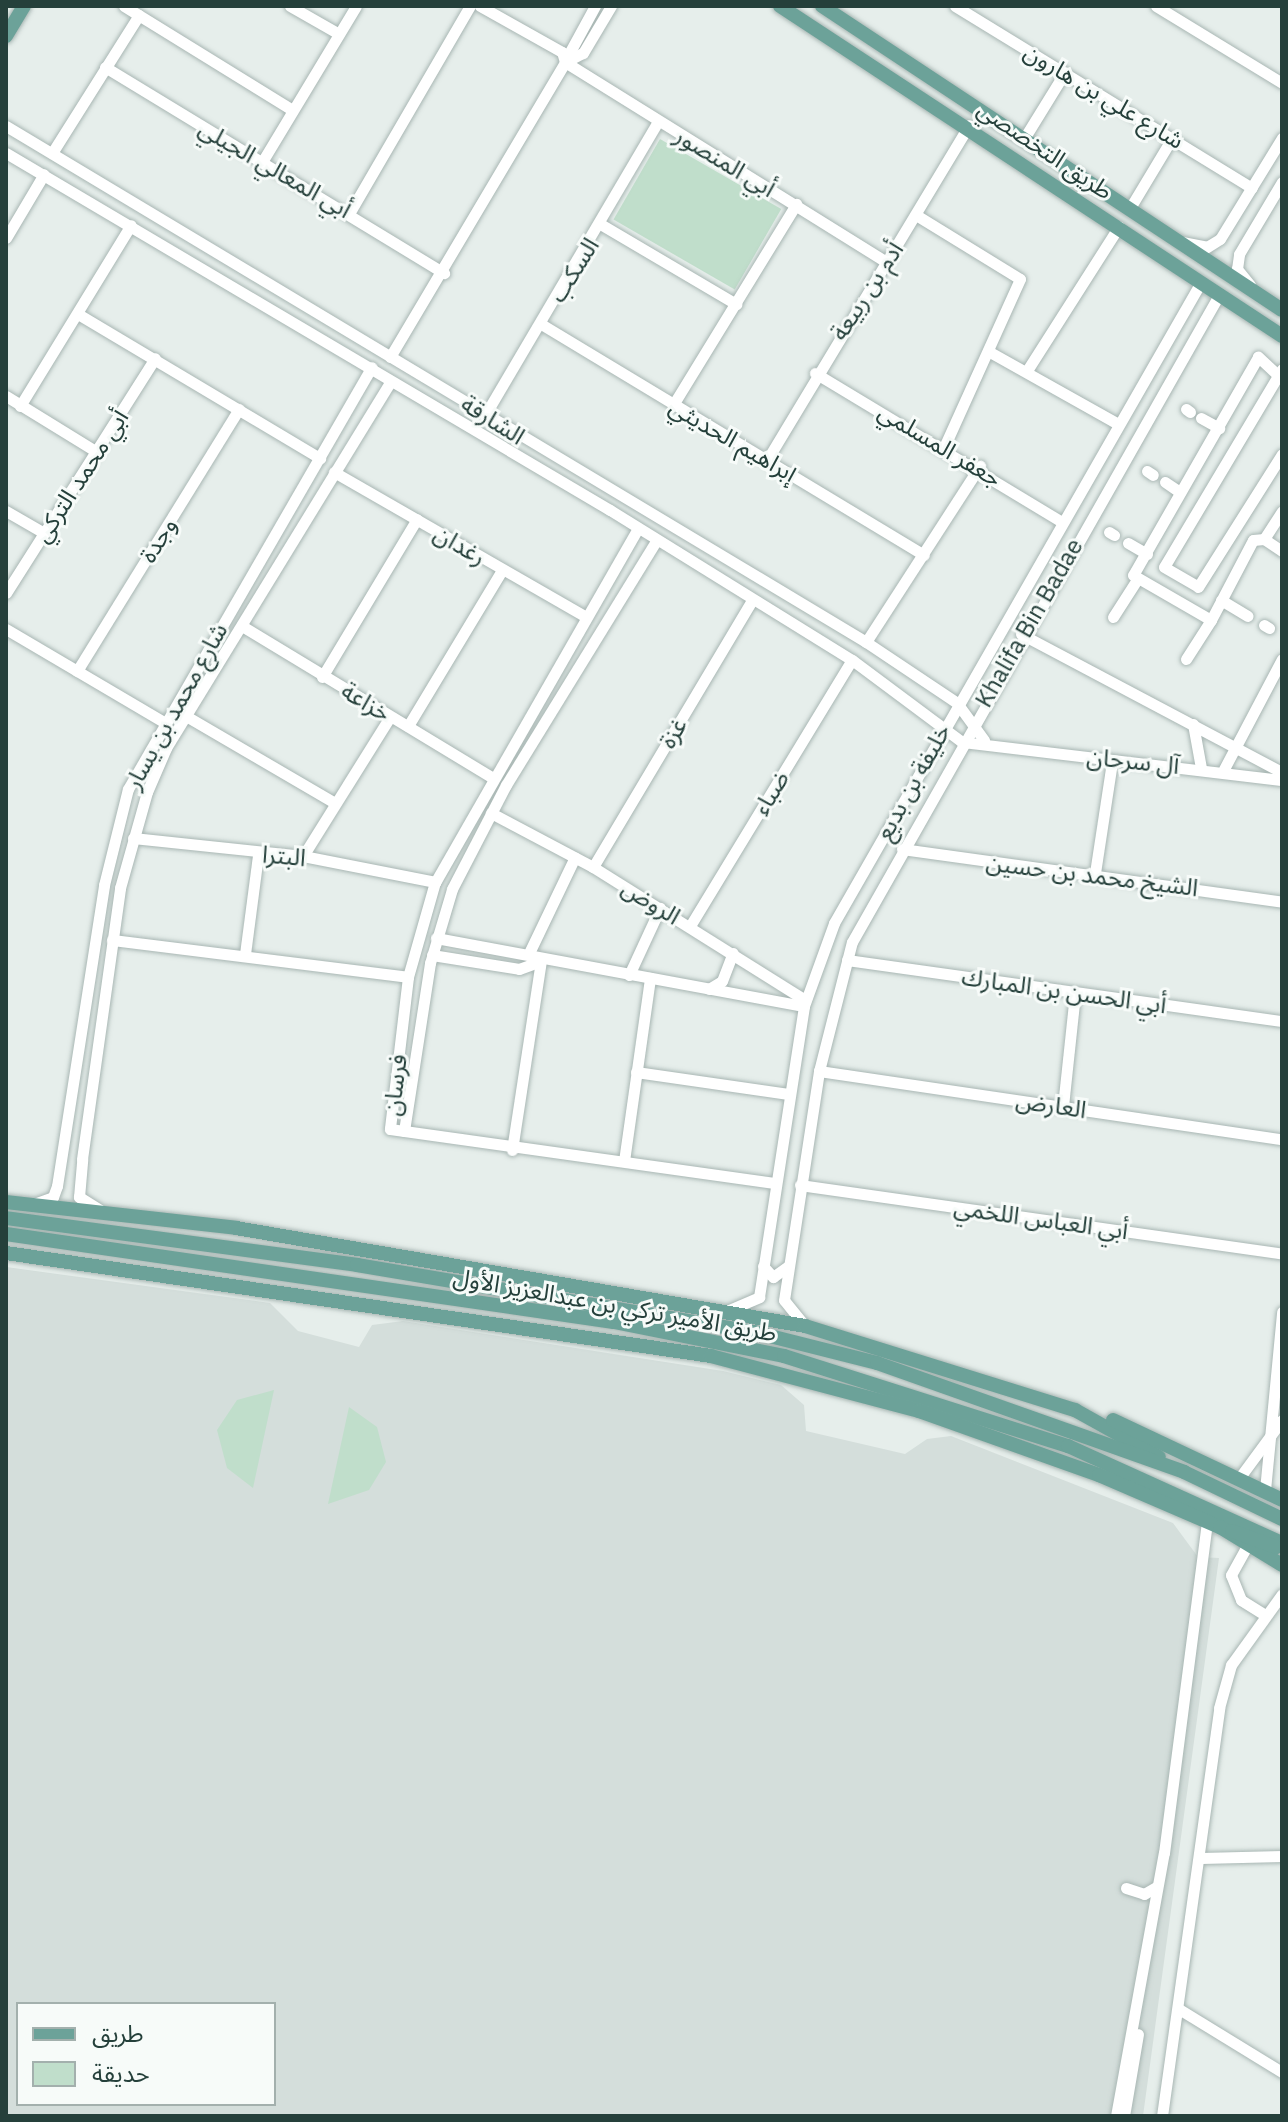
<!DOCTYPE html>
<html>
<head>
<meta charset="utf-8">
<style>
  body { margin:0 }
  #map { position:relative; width:1288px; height:2122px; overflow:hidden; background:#e6eeeb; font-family:"IBM Plex Sans","Noto Sans Arabic",sans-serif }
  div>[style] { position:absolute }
  .built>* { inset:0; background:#d4dedb }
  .green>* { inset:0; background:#c0decb; transform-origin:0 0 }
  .roads { filter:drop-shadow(0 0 2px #a8b6b3) drop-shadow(0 0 2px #a8b6b3) }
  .minor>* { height:11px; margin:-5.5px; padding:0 5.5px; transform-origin:5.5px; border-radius:5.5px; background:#fff }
  .major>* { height:14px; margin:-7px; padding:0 7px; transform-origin:7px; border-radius:7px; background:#6ca299 }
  span { translate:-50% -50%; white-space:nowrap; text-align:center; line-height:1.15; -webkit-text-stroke:6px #f7fbf9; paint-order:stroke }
  .street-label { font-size:24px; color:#25403b }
  .frame { position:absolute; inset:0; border:8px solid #25403b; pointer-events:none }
  .legend { position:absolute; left:16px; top:2002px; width:260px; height:104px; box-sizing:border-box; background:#f7fbf9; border:2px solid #a3b0ad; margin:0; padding:10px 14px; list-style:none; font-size:24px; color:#25403b }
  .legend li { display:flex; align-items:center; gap:16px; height:40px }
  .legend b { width:40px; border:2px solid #a3b0ad }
</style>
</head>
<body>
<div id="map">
  <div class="built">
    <div style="clip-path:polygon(evenodd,6px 1267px,270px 1303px,298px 1331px,359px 1347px,372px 1325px,403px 1321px,723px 1371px,781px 1385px,804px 1405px,806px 1431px,905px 1454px,927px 1439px,951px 1436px,1173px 1523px,1198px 1557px,1219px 1558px,1143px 2116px,6px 2116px,6px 1267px,18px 2004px,274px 2004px,274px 2104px,18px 2104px,18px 2004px)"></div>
  </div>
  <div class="green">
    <div style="left:660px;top:139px;width:140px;height:93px;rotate:30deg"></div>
    <div style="clip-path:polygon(274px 1390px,253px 1488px,227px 1468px,217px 1430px,237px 1400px)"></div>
    <div style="clip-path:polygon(349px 1407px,377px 1427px,386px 1462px,369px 1490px,328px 1504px)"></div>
  </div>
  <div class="roads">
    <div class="minor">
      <div style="left:124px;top:6px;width:196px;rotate:31.7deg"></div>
      <div style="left:290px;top:6px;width:56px;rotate:29.7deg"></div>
      <div style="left:480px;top:6px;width:94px;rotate:29.3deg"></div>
      <div style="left:562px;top:52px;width:10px;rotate:73deg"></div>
      <div style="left:955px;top:6px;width:348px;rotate:31.5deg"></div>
      <div style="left:1156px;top:6px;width:148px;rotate:31.4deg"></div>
      <div style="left:565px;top:61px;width:63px;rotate:-61.4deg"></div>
      <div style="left:565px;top:62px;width:378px;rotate:31.9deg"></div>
      <div style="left:105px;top:67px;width:397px;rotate:31.3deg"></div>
      <div style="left:6px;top:126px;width:1003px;rotate:30.96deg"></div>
      <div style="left:866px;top:642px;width:110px;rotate:33.8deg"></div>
      <div style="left:957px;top:703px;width:46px;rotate:53.9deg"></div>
      <div style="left:1025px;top:137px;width:76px;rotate:-58.4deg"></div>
      <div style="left:6px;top:153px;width:702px;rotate:30.59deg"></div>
      <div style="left:610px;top:510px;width:285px;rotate:31.8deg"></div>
      <div style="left:852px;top:660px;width:137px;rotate:36.7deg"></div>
      <div style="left:962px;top:742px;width:322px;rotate:6.8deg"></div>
      <div style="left:52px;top:153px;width:163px;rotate:-57.8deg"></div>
      <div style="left:262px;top:162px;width:182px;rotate:-58.9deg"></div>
      <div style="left:1130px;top:208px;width:82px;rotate:-59deg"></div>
      <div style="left:350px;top:212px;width:238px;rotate:-59.8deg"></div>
      <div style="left:916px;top:215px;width:122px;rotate:31.6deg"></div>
      <div style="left:1020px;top:279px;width:182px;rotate:114.3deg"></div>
      <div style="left:602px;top:225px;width:156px;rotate:30.5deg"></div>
      <div style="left:6px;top:238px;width:74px;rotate:-59.3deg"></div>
      <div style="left:1182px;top:242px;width:25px;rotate:11deg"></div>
      <div style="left:1207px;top:247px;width:15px;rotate:-32deg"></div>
      <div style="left:1220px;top:239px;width:119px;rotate:-58.5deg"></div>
      <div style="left:1250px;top:285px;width:21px;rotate:-129deg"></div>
      <div style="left:1237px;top:269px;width:15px;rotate:-82deg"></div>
      <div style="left:1239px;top:254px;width:84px;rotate:-59.2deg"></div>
      <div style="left:78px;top:314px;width:282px;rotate:30.8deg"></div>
      <div style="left:541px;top:324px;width:447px;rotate:31.1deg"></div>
      <div style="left:988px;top:351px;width:149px;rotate:29.3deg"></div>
      <div style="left:390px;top:357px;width:343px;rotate:-59.3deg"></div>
      <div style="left:565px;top:62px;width:20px;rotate:-27deg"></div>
      <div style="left:583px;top:53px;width:55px;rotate:-59.2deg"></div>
      <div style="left:1028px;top:369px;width:169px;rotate:-57.5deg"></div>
      <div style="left:1282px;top:369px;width:230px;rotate:120.8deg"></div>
      <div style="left:1164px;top:567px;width:39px;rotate:30deg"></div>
      <div style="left:1198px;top:587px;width:157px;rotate:-57.7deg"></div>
      <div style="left:815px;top:373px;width:288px;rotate:31.1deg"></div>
      <div style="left:1282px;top:379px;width:33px;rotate:-137deg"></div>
      <div style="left:1258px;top:357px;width:251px;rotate:119.8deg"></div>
      <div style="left:1133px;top:575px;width:90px;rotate:30deg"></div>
      <div style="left:1211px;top:620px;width:90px;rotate:-62.3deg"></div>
      <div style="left:1253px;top:540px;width:11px;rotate:-5deg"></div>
      <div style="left:1264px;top:539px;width:33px;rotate:-57deg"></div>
      <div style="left:6px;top:396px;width:107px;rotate:31.6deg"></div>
      <div style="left:673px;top:405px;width:236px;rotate:-58.5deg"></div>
      <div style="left:20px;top:406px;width:212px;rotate:-58.5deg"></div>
      <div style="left:1186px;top:409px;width:5px;rotate:37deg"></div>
      <div style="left:485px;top:415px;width:341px;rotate:-59.5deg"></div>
      <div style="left:1201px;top:418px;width:21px;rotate:29deg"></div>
      <div style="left:767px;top:460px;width:391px;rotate:-58.9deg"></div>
      <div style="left:1147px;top:471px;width:7px;rotate:34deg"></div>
      <div style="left:334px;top:472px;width:291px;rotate:29.9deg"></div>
      <div style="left:1165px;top:482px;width:18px;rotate:34deg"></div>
      <div style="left:6px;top:511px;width:44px;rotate:30.1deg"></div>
      <div style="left:637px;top:530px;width:406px;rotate:119.8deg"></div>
      <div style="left:435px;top:882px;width:99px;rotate:105.9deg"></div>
      <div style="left:408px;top:977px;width:153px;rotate:96.8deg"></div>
      <div style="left:390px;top:1129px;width:388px;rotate:8deg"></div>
      <div style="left:1109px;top:532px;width:6px;rotate:31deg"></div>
      <div style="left:1264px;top:539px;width:22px;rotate:34deg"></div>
      <div style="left:1128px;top:543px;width:22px;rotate:30deg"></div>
      <div style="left:6px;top:593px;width:278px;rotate:-57.6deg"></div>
      <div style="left:1221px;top:600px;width:31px;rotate:31deg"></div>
      <div style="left:1113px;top:617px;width:46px;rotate:-57.3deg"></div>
      <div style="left:1264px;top:625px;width:6px;rotate:31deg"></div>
      <div style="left:242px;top:626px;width:291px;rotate:31.2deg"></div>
      <div style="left:6px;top:629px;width:181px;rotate:30.5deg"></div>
      <div style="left:1021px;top:634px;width:295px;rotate:27.9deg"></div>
      <div style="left:866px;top:642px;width:210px;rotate:-57.1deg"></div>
      <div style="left:1186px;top:659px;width:46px;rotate:-57.3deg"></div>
      <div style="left:77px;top:671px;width:308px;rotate:-58.3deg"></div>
      <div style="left:322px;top:677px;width:184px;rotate:-59deg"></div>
      <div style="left:186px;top:716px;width:173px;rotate:30.3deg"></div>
      <div style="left:1193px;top:724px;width:45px;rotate:79.7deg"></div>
      <div style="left:408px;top:726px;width:182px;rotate:-58.9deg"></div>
      <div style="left:1224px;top:769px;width:124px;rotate:-62.2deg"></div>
      <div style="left:491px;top:813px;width:115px;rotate:27.9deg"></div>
      <div style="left:593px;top:867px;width:250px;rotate:32.1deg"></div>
      <div style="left:133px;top:838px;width:171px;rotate:6deg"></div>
      <div style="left:303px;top:856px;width:135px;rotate:11.1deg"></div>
      <div style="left:902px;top:849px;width:384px;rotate:7.9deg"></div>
      <div style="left:303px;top:856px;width:164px;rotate:-58deg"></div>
      <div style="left:593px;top:867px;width:311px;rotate:-59.2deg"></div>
      <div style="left:1095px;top:873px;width:112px;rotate:-81.3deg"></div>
      <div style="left:690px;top:926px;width:311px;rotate:-58.7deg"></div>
      <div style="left:436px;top:938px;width:374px;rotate:10.5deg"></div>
      <div style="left:112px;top:940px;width:298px;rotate:7.1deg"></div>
      <div style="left:529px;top:953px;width:106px;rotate:-64.4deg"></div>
      <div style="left:245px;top:954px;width:100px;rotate:-82.5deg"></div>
      <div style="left:432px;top:955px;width:88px;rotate:9.1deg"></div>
      <div style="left:519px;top:969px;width:23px;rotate:-20deg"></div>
      <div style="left:847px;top:960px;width:439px;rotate:8deg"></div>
      <div style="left:629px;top:975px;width:74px;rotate:-65.2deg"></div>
      <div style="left:709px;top:989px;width:15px;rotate:-32deg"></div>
      <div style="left:722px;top:981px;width:30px;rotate:-69deg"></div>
      <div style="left:819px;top:1071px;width:468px;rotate:8.4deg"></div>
      <div style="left:636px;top:1072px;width:154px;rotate:8.2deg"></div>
      <div style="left:1063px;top:1106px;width:114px;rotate:-83.9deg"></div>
      <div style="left:404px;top:1131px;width:170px;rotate:-81.2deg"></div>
      <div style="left:430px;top:963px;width:77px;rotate:-73.4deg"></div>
      <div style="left:452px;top:889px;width:117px;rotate:-62.6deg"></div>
      <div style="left:506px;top:785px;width:286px;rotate:-58.4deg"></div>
      <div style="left:512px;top:1150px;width:191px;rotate:-81.3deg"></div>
      <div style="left:624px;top:1161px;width:185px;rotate:-81.9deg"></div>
      <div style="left:800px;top:1185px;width:487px;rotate:8.1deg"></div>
      <div style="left:34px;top:1204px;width:20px;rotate:-20deg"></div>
      <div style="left:53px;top:1197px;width:12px;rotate:-70deg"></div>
      <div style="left:57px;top:1186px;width:305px;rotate:-81.1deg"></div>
      <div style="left:104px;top:885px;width:99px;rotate:-76deg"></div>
      <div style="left:128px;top:789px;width:487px;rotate:-60deg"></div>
      <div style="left:100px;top:1210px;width:25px;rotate:-148deg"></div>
      <div style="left:79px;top:1197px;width:38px;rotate:-85deg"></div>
      <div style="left:82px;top:1159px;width:274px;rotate:-82deg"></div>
      <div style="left:120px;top:888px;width:100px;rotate:-74.3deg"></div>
      <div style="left:147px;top:792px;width:48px;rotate:-66.6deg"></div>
      <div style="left:166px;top:748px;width:430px;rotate:-58.5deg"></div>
      <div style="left:763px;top:1266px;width:15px;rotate:48deg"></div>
      <div style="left:773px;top:1277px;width:19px;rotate:-36deg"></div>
      <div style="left:729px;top:1310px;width:33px;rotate:-23deg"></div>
      <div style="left:759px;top:1297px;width:294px;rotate:-81.2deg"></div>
      <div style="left:804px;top:1006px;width:88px;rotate:-70.1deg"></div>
      <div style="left:834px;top:923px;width:739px;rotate:-60.21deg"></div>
      <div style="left:805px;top:1326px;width:33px;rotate:-129deg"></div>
      <div style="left:784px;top:1300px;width:232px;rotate:-81.3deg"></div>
      <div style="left:819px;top:1071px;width:133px;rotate:-75.7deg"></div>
      <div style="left:852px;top:942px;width:744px;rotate:-60.44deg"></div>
      <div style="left:1240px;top:1477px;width:71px;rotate:-53.6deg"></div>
      <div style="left:1265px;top:1490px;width:179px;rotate:-84.5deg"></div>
      <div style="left:1247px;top:1546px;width:33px;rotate:119deg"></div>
      <div style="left:1231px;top:1575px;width:27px;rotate:68deg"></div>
      <div style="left:1241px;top:1600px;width:26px;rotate:32deg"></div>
      <div style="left:1201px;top:1858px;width:81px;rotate:-1.4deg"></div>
      <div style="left:1126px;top:1888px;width:19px;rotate:18deg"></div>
      <div style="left:1144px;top:1894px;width:14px;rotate:-30deg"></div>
      <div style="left:1179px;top:2009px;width:121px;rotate:31.5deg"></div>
      <div style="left:1116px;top:2116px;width:267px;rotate:-79.7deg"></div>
      <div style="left:1164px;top:1853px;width:334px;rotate:-82.6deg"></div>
      <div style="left:1124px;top:2116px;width:83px;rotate:-80.3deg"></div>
      <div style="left:1162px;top:2116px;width:412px;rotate:-82deg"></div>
      <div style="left:1219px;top:1708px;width:45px;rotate:-74.4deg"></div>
      <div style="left:1231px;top:1665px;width:87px;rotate:-54.3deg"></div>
    </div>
    <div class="major">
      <div style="left:780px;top:6px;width:601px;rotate:33.32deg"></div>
      <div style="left:822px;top:6px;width:551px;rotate:33.46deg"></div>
      <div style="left:6px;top:36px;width:35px;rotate:-59deg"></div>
      <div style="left:6px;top:1202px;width:231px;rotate:6.4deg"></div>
      <div style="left:236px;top:1228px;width:577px;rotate:9.77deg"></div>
      <div style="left:805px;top:1326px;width:283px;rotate:17.3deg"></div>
      <div style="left:1075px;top:1410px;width:96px;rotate:29.2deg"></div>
      <div style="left:6px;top:1218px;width:354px;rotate:7.6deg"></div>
      <div style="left:357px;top:1265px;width:403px;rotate:9.6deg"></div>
      <div style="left:754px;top:1332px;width:127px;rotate:14.1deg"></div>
      <div style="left:877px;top:1363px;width:326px;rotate:19.5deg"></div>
      <div style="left:1184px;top:1472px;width:109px;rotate:25.6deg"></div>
      <div style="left:6px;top:1234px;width:614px;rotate:8.24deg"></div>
      <div style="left:614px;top:1322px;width:173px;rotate:11.3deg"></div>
      <div style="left:784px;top:1356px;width:298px;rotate:17.6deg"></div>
      <div style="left:1068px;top:1446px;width:235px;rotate:24.4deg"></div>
      <div style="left:6px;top:1253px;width:712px;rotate:8.31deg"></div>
      <div style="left:711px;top:1356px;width:215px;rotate:14.8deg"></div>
      <div style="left:919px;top:1411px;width:191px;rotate:19.6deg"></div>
      <div style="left:1099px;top:1475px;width:132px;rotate:23.3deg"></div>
      <div style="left:1220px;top:1527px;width:73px;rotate:31.5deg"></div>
      <div style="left:1113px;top:1420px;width:187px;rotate:25.3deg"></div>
      <div style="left:1232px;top:1531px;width:47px;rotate:20deg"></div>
    </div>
  </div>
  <div class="street-label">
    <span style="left:1104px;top:96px;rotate:31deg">شارع علي بن هارون</span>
    <span style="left:1045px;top:150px;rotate:34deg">طريق التخصصي</span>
    <span style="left:725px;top:162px;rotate:31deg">أبي المنصور</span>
    <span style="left:275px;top:169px;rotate:30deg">أبي المعالي الجيلي</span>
    <span style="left:574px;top:270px;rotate:-58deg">السكب</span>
    <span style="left:867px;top:291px;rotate:-57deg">أدم بن ربيعة</span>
    <span style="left:493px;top:420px;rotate:32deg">الشارقة</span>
    <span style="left:733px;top:440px;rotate:30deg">إبراهيم الحديثي</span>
    <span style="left:940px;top:445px;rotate:31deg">جعفر المسلمي</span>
    <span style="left:81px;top:476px;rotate:-57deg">أبي محمد التركي</span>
    <span style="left:158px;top:540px;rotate:-58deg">وجدة</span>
    <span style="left:460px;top:545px;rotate:31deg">رغدان</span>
    <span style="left:1029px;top:623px;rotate:-60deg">Khalifa Bin Badae</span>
    <span style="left:366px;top:702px;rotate:31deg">خزاعة</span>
    <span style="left:176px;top:706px;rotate:-61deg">شارع محمد بن يسار</span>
    <span style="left:673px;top:733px;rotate:-59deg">غزة</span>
    <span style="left:1133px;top:761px;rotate:6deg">آل سرحان</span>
    <span style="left:913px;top:782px;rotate:-61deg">خليفة بن بديع</span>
    <span style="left:771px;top:793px;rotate:-59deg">ضباء</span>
    <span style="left:284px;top:856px;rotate:5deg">البترا</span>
    <span style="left:1092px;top:875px;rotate:7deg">الشيخ محمد بن حسين</span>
    <span style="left:651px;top:902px;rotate:31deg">الروض</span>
    <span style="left:1064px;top:991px;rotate:8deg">أبي الحسن بن المبارك</span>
    <span style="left:395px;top:1085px;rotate:-83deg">فرسان</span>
    <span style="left:1051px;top:1105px;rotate:8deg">العارض</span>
    <span style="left:1041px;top:1219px;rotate:8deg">أبي العباس اللخمي</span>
    <span style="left:615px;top:1305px;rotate:10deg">طريق الأمير تركي بن عبدالعزيز الأول</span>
  </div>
  <div class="frame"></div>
  <ul class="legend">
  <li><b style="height:10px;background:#6ca299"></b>طريق</li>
  <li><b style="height:22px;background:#c0decb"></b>حديقة</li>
  </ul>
</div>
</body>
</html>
